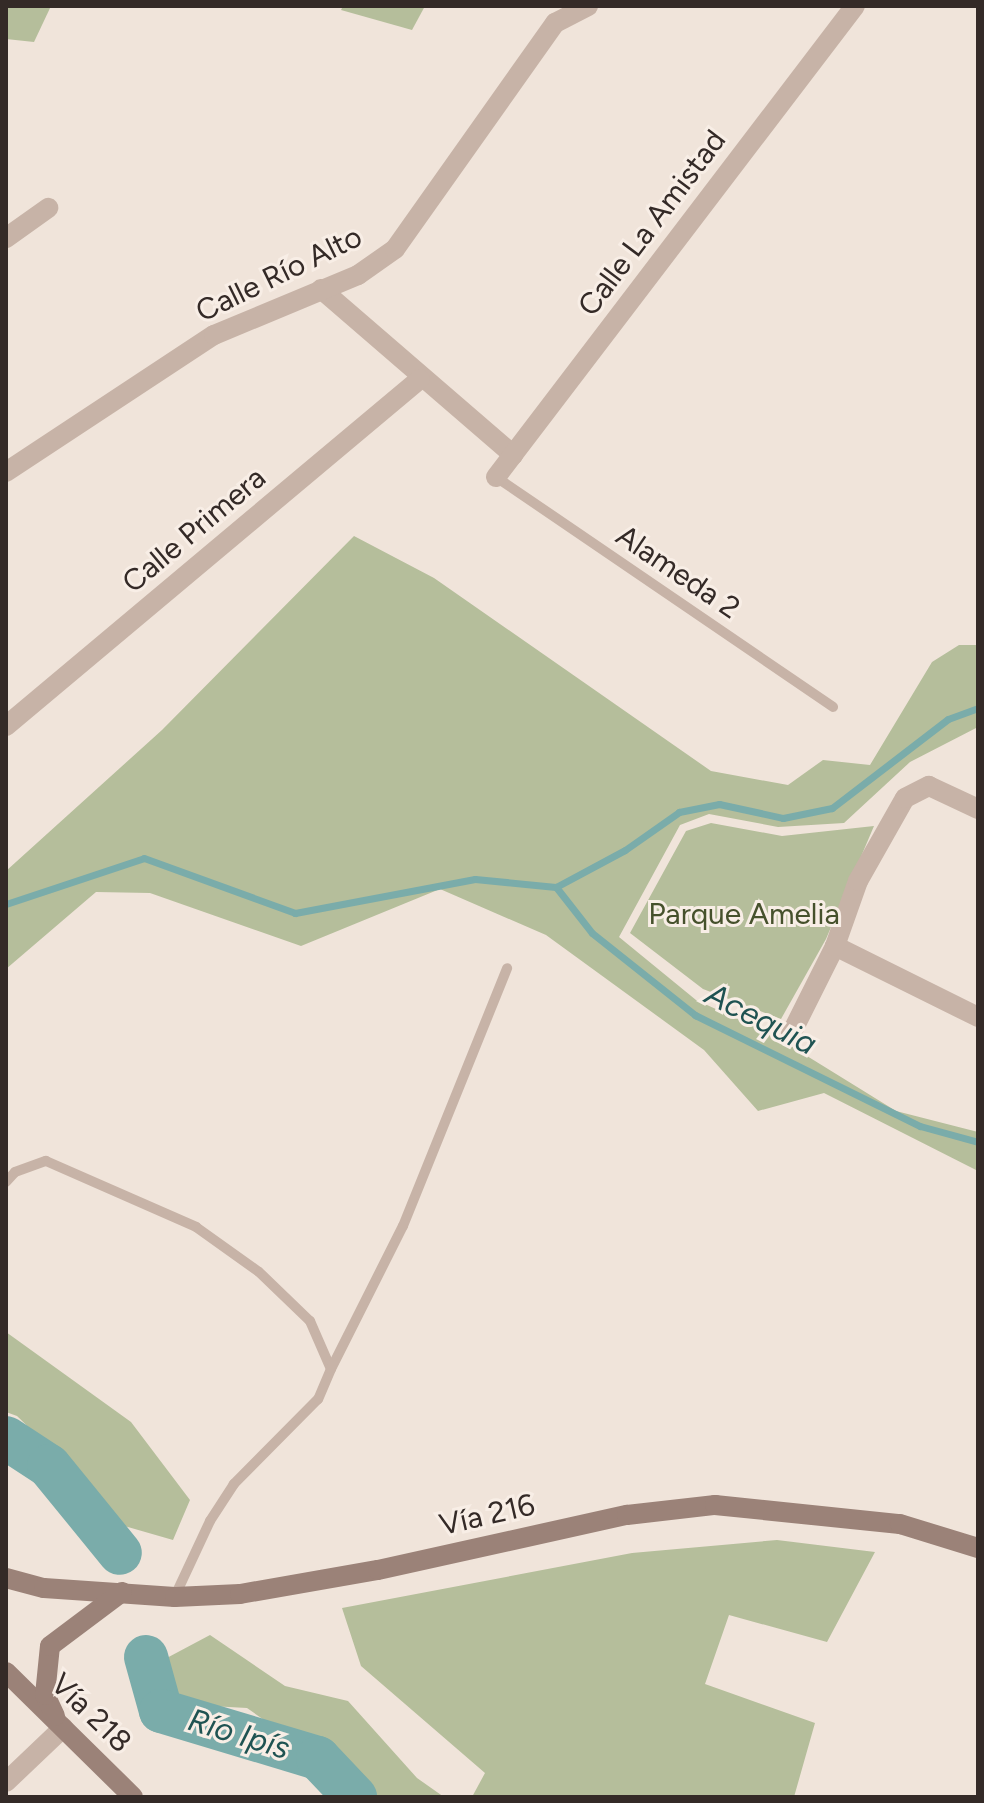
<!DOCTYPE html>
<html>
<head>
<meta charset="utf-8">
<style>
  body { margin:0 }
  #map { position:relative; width:984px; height:1803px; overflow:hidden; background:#f0e4da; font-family:Figtree,sans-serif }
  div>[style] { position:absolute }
  .green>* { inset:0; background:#b5be9b }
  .stream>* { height:7px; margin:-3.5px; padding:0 3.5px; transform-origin:3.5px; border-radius:3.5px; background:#7aacaa }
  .river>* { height:44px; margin:-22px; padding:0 22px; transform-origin:22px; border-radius:22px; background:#7aacaa }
  .lane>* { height:10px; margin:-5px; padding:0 5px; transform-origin:5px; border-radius:5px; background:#c7b3a7 }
  .street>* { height:20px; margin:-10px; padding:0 10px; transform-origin:10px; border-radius:10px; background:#c7b3a7 }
  .secondary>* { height:20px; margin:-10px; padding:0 10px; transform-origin:10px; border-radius:10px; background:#9b8278 }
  span { translate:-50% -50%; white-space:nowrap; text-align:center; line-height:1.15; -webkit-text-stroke:6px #f8eee6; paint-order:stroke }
  .street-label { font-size:30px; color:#342a27 }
  .park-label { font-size:30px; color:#46512c }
  .water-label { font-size:32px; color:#1f5352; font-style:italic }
  .frame { position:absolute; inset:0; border:8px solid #342a27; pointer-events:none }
</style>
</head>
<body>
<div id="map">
  <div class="green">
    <div style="clip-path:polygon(6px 6px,51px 6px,34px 42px,6px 39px)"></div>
    <div style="clip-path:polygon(343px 6px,425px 6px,412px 30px,341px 10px)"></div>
    <div style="clip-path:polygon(354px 536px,434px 578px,711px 771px,788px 785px,823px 760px,870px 765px,932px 662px,959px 645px,978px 645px,978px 727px,910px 762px,844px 823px,778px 827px,709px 814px,680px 825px,619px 937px,696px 1000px,773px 1035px,896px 1111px,978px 1132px,978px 1171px,824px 1093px,758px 1111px,704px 1050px,546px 935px,440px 889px,301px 946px,150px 893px,96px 892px,6px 969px,6px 871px,162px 730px)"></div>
    <div style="clip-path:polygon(711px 823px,782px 836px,874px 826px,826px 939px,781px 1019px,703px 989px,630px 933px,686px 831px)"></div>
    <div style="clip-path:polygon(6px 1332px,131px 1422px,190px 1500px,173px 1540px,114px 1523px,79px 1476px,17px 1416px,6px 1412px)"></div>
    <div style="clip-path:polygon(777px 1540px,875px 1552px,827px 1642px,729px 1615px,705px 1684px,815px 1723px,794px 1797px,472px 1797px,485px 1773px,361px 1666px,342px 1608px,632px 1553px)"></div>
    <div style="clip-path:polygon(210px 1635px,285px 1686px,348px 1701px,417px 1778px,444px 1797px,357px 1797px,318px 1758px,247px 1708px,174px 1704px,163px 1660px)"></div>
  </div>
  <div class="stream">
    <div style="left:556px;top:887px;width:58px;rotate:52deg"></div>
    <div style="left:592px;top:933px;width:132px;rotate:38.5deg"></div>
    <div style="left:695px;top:1015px;width:251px;rotate:26.3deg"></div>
    <div style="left:920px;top:1126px;width:60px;rotate:15.4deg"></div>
    <div style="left:6px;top:904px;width:145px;rotate:-18.4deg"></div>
    <div style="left:144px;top:858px;width:161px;rotate:20deg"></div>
    <div style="left:295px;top:913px;width:183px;rotate:-10.7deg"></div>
    <div style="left:475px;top:879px;width:81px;rotate:5.6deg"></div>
    <div style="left:556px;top:887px;width:78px;rotate:-28.2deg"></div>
    <div style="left:625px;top:850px;width:66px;rotate:-35.1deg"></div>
    <div style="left:679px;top:812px;width:41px;rotate:-11.3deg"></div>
    <div style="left:719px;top:804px;width:66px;rotate:12.3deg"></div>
    <div style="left:783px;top:818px;width:50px;rotate:-11.5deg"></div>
    <div style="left:832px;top:808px;width:146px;rotate:-37.5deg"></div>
    <div style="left:948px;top:719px;width:32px;rotate:-20deg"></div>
  </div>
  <div class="river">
    <div style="left:6px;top:1438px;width:51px;rotate:33.1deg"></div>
    <div style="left:49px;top:1466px;width:112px;rotate:50.8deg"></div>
    <div style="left:146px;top:1657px;width:56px;rotate:74.5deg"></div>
    <div style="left:161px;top:1711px;width:164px;rotate:16.7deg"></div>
    <div style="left:318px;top:1758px;width:54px;rotate:46.5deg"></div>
  </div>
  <div class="lane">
    <div style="left:496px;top:477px;width:408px;rotate:34.3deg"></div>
    <div style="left:6px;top:1182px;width:13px;rotate:-48deg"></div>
    <div style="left:15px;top:1172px;width:33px;rotate:-20deg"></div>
    <div style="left:46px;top:1161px;width:164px;rotate:23.7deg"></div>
    <div style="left:196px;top:1227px;width:77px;rotate:35.5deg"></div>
    <div style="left:259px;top:1272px;width:71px;rotate:43.9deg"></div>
    <div style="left:310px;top:1321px;width:52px;rotate:66.4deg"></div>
    <div style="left:331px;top:1369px;width:33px;rotate:113deg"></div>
    <div style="left:318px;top:1399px;width:120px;rotate:134.7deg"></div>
    <div style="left:234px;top:1484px;width:44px;rotate:123deg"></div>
    <div style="left:210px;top:1521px;width:83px;rotate:115deg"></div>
    <div style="left:331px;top:1369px;width:160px;rotate:-63.3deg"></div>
    <div style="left:403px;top:1226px;width:278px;rotate:-68deg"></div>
  </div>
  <div class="street">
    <div style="left:6px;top:238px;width:52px;rotate:-35.5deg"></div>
    <div style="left:321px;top:289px;width:254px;rotate:40.8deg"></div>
    <div style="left:6px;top:472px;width:249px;rotate:-33.4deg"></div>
    <div style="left:214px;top:335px;width:156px;rotate:-22.6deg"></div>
    <div style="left:358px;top:275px;width:45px;rotate:-35.1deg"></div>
    <div style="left:395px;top:249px;width:277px;rotate:-54.7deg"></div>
    <div style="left:555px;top:23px;width:37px;rotate:-27deg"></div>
    <div style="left:496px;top:477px;width:592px;rotate:-52.69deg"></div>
    <div style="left:6px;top:726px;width:540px;rotate:-39.97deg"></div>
    <div style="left:835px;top:946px;width:160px;rotate:26.4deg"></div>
    <div style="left:791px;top:1034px;width:98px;rotate:-63.4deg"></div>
    <div style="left:835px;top:946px;width:69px;rotate:-70.5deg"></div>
    <div style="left:858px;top:881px;width:95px;rotate:-60.5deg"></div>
    <div style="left:905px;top:798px;width:27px;rotate:-27deg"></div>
    <div style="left:929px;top:786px;width:54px;rotate:25.1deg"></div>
    <div style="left:6px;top:1782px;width:79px;rotate:-43.5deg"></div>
  </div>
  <div class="secondary">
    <div style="left:6px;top:1578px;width:39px;rotate:15deg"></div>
    <div style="left:44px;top:1588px;width:131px;rotate:3.9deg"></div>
    <div style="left:175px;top:1597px;width:65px;rotate:-2.6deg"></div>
    <div style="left:240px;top:1594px;width:140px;rotate:-9.9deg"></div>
    <div style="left:378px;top:1570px;width:255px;rotate:-12.5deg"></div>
    <div style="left:627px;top:1515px;width:89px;rotate:-6.5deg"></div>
    <div style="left:715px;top:1505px;width:186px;rotate:5.9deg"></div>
    <div style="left:900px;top:1524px;width:82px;rotate:17.1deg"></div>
    <div style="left:6px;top:1672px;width:178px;rotate:44.5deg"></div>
    <div style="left:55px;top:1716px;width:23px;rotate:-115deg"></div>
    <div style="left:45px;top:1695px;width:49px;rotate:-84.2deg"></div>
    <div style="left:50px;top:1646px;width:90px;rotate:-36.9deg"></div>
  </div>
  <div class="street-label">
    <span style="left:652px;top:223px;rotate:-53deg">Calle La Amistad</span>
    <span style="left:279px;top:274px;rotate:-26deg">Calle Río Alto</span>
    <span style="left:194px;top:530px;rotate:-40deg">Calle Primera</span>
    <span style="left:678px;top:572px;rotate:34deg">Alameda 2</span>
    <span style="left:487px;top:1515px;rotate:-13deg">Vía 216</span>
    <span style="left:91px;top:1713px;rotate:44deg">Vía 218</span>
  </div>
  <div class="park-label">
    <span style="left:744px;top:914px">Parque Amelia</span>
  </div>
  <div class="water-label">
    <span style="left:761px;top:1019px;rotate:27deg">Acequia</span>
    <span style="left:239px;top:1734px;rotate:17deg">Río Ipís</span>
  </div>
  <div class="frame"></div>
</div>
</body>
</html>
